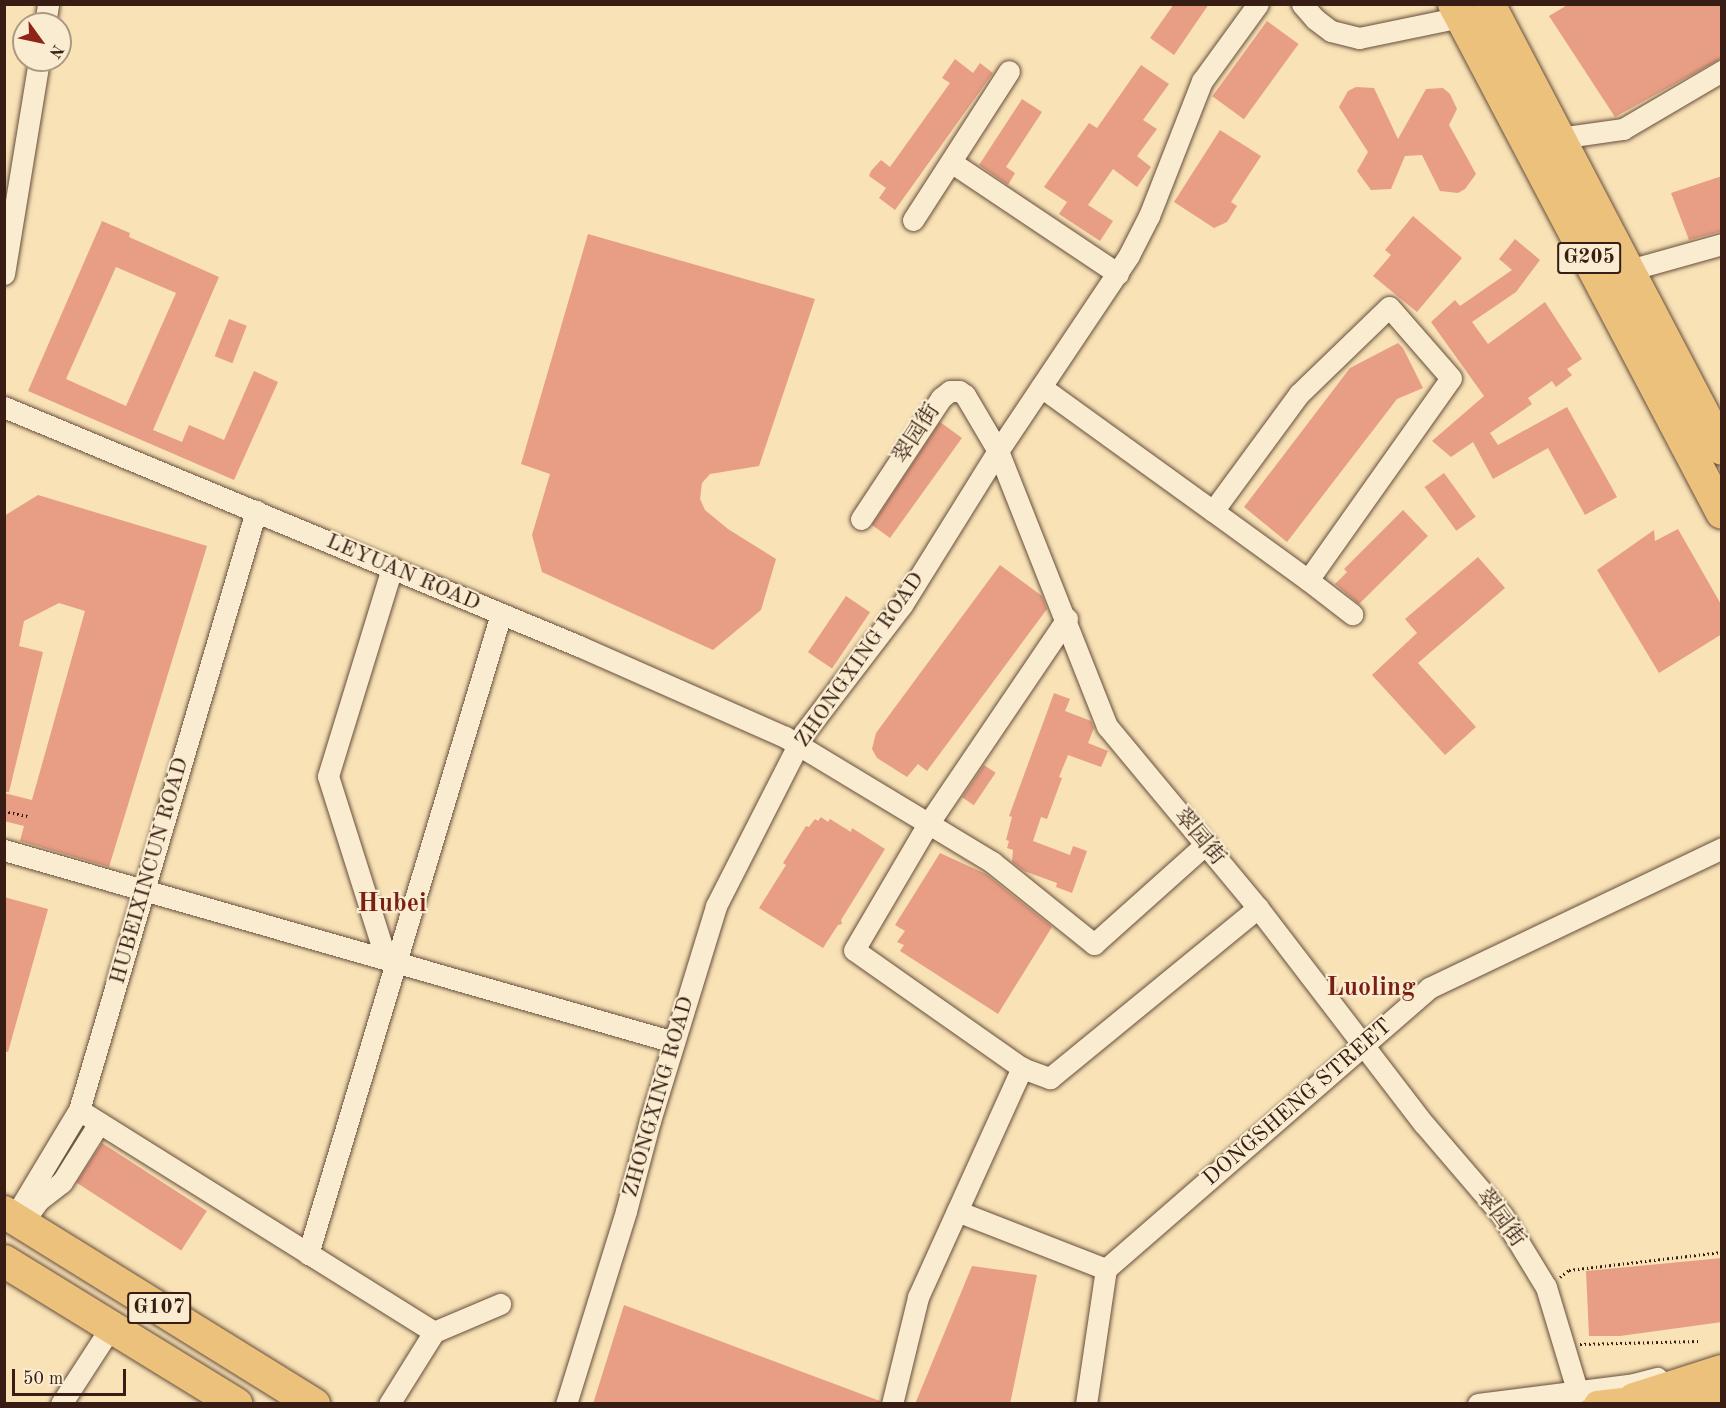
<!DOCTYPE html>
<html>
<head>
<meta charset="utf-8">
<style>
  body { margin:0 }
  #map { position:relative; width:1726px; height:1408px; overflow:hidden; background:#f8e2b6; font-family:"Old Standard TT","Noto Serif SC",serif }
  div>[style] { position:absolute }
  .building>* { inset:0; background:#e89e84; transform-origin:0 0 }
  .path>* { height:3px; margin-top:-1.5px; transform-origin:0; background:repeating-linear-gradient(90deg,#371d14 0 1.5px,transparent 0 4.5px) }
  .roads { filter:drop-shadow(0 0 2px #674e3c) drop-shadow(0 0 2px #674e3c) }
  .minor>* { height:21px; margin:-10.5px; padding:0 10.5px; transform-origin:10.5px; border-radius:10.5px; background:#faecd0 }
  .major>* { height:27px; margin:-13.5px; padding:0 13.5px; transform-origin:13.5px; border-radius:13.5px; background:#ecc17b }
  .highway>* { height:32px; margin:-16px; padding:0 16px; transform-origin:16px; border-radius:16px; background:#ecc17b }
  span { translate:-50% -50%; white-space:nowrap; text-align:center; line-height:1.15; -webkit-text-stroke:4.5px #faecd0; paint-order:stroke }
  .shield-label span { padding:2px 4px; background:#faecd0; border:2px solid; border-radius:4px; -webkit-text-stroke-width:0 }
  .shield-label { font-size:21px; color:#371d14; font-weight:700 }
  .street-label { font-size:22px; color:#371d14 }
  .quarter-label { font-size:26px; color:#7a1f14; font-weight:700 }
  .frame { position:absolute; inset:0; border:6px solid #371d14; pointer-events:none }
  .north { position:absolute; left:12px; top:12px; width:60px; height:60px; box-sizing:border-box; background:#faecd0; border:2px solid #ac9985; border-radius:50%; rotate:123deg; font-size:16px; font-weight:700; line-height:24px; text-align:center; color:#371d14 }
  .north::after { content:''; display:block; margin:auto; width:21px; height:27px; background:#8f2418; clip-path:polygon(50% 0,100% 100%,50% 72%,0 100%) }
  .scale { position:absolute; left:12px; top:1369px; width:114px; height:27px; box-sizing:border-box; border:3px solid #371d14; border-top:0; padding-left:8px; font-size:18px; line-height:21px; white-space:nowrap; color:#371d14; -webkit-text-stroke:4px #faecd0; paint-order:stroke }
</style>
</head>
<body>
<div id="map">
  <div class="building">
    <div style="clip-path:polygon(1174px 4px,1209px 4px,1174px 55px,1150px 38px)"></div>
    <div style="clip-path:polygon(1569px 4px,1722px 4px,1722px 58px,1615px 117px,1549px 16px)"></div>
    <div style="left:1267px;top:21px;width:39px;height:93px;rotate:36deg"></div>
    <div style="clip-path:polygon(955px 59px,973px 73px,980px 63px,993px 73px,895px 210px,879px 198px,886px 188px,869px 176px,871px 171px,881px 160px,890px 167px,950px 83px,942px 78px)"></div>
    <div style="clip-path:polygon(1141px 65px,1169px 84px,1143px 120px,1157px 129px,1137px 156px,1151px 167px,1137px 187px,1113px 169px,1088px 205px,1113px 221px,1100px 241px,1059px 214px,1067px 202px,1044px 187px,1089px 123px,1097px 128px)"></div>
    <div style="clip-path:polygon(1356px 87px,1374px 88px,1398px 139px,1426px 89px,1443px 88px,1450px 94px,1457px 109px,1449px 125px,1476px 174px,1465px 189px,1458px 193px,1440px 191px,1422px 155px,1405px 156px,1391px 189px,1371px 190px,1357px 171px,1368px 152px,1339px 107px,1348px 91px)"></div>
    <div style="clip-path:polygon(1022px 99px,1042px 112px,1006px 167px,1015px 173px,1008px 185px,979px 165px)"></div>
    <div style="clip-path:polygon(1220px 130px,1261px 156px,1231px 202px,1237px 206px,1227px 222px,1214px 228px,1174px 202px)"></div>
    <div style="clip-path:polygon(1722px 176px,1722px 231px,1689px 240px,1671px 193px)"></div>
    <div style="clip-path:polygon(1413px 216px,1462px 258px,1417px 312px,1373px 276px,1391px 255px,1385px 250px)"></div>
    <div style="clip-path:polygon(evenodd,102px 221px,130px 233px,129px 237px,219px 277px,153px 430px,182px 442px,189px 425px,224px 440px,254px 371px,278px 382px,234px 480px,28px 391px,102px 221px,116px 267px,176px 293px,126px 406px,66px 379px,116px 267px)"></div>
    <div style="clip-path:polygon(588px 234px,815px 299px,759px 466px,710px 474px,702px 483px,700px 499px,705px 510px,728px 529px,776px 559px,761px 610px,713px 650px,542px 572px,532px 535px,550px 474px,521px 464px)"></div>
    <div style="clip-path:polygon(1515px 239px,1540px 260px,1516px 292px,1472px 322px,1488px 344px,1545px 302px,1582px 359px,1567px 369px,1572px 375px,1556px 387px,1552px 381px,1528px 398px,1532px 404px,1490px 433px,1498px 445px,1567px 407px,1617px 497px,1585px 515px,1548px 448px,1493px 479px,1473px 442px,1451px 457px,1432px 441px,1484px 396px,1431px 322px,1455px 300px,1460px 306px,1512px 270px,1499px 259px)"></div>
    <div style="left:229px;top:319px;width:19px;height:40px;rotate:21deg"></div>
    <div style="clip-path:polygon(1398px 343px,1403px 348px,1423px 388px,1397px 399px,1287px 542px,1244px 507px,1350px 368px)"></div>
    <div style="clip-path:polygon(940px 422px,962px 438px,890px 538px,872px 525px)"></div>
    <div style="left:1444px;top:473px;width:54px;height:24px;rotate:54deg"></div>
    <div style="clip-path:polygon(38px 495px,207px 546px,109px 867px,20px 841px,24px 826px,4px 821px,4px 793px,32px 800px,85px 611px,59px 603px,24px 621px,19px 646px,43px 652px,9px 792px,4px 792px,4px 516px)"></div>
    <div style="clip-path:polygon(1403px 510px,1428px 536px,1359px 604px,1335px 584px,1347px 572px,1344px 569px)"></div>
    <div style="clip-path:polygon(1678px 529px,1722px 606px,1722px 634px,1659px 673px,1597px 570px,1654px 530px,1655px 541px)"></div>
    <div style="clip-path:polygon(1478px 557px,1505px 588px,1418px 663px,1476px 727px,1445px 755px,1372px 675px,1417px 633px,1405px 619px)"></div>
    <div style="clip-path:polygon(1000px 565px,1042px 596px,1047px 609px,927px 771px,918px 764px,907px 777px,877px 758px,872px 749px,876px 733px)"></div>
    <div style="left:846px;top:596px;width:29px;height:68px;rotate:34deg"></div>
    <div style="clip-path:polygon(1054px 693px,1070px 699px,1065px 711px,1091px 721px,1094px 728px,1088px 743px,1108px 751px,1101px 767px,1068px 755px,1059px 777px,1062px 778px,1047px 819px,1041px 817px,1033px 841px,1070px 855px,1073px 846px,1087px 851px,1072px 893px,1056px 887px,1057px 883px,1024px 871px,1012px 862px,1013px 850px,1007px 848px,1009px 841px,1006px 840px,1012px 817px,1009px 816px)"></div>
    <div style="left:984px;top:765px;width:14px;height:39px;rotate:34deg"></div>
    <div style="clip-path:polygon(821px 817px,828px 822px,830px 819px,851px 832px,852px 828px,885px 849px,841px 920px,842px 924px,838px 925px,823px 948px,759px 908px,786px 865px,783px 863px,806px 826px,809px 827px,815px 819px,818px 821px)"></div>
    <div style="clip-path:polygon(940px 853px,986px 874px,1052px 927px,998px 1014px,900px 951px,904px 945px,897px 942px,905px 931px,895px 925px)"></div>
    <div style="clip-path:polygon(4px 897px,48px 909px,8px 1052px,4px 1051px)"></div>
    <div style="left:102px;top:1143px;width:125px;height:47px;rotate:33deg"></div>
    <div style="clip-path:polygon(1722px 1258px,1722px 1322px,1620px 1336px,1589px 1336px,1586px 1271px)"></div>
    <div style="clip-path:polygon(972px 1266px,1037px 1275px,1010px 1404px,915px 1404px)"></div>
    <div style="clip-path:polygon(624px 1305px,880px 1401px,880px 1404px,593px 1404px)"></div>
  </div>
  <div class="path">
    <div style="left:4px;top:811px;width:24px;rotate:12deg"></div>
    <div style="left:1560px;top:1277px;width:11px;rotate:-38deg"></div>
    <div style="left:1569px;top:1270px;width:154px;rotate:-6.7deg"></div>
    <div style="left:1580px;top:1344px;width:120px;rotate:-1.4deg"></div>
  </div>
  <div class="roads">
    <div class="minor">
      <div style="left:1302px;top:4px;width:20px;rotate:49deg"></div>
      <div style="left:1315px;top:19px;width:20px;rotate:37deg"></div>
      <div style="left:1331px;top:31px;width:29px;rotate:14deg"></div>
      <div style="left:1359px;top:38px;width:104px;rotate:-11.6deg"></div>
      <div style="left:45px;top:24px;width:20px;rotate:-81deg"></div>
      <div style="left:1559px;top:138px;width:65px;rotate:-8deg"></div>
      <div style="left:1623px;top:129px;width:115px;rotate:-30.4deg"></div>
      <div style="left:951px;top:162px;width:201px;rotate:33.8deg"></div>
      <div style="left:913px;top:220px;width:177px;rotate:-57.2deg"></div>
      <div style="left:1629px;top:270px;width:97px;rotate:-15.6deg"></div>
      <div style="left:4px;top:274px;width:217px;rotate:-80.7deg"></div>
      <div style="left:1041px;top:387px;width:212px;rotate:35.8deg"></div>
      <div style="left:1213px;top:511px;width:117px;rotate:36deg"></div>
      <div style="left:1308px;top:580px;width:247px;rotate:-54.7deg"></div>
      <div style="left:1451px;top:378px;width:94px;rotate:-131.1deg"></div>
      <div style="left:1389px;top:307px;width:125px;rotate:136deg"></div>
      <div style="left:1299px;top:394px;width:145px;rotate:126.3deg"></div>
      <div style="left:4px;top:407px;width:623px;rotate:22.57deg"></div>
      <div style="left:579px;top:646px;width:225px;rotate:23.8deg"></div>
      <div style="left:785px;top:737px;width:242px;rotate:31.1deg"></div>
      <div style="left:992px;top:862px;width:131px;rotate:38.8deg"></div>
      <div style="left:1094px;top:944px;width:150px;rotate:-41.8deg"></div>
      <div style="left:861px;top:519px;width:145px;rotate:-56.5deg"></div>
      <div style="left:941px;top:398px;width:11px;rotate:-38deg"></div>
      <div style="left:950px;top:391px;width:9px"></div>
      <div style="left:959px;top:391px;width:7px;rotate:34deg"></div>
      <div style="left:965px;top:395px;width:65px;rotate:59.5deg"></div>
      <div style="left:998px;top:451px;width:296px;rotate:68.4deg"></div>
      <div style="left:1107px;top:726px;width:236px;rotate:50.3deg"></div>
      <div style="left:1258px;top:908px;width:272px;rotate:52.5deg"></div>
      <div style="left:1424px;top:1124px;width:120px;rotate:49.4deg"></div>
      <div style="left:1502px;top:1215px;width:84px;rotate:58.6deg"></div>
      <div style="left:1546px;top:1287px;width:108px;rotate:73.2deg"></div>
      <div style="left:1308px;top:580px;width:56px;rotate:37.7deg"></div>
      <div style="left:4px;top:850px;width:697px;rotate:15.99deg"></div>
      <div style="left:386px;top:959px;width:192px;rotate:-107.6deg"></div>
      <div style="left:328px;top:776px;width:218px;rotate:-72.9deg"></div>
      <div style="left:1022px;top:1068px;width:30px;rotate:20deg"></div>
      <div style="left:1050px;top:1078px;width:269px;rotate:-39.3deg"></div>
      <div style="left:79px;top:1110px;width:419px;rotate:32deg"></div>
      <div style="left:957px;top:1211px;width:160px;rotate:21.3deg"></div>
      <div style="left:14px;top:1218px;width:126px;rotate:-59deg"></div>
      <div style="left:79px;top:1110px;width:625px;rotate:-73.54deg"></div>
      <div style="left:25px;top:1219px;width:24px;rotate:-54deg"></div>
      <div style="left:39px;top:1200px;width:29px;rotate:-38deg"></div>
      <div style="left:62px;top:1182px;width:70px;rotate:-57.9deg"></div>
      <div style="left:308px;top:1254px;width:668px;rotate:-73.22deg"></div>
      <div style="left:61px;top:1404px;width:92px;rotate:-57deg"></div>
      <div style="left:389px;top:1404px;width:85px;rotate:-58deg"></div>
      <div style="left:434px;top:1332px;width:72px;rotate:-23deg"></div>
      <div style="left:566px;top:1404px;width:202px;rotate:-72.7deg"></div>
      <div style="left:626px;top:1211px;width:93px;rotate:-75.1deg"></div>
      <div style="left:650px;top:1121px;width:225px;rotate:-72.9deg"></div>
      <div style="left:716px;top:906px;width:194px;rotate:-63deg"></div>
      <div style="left:804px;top:733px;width:161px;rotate:-52.6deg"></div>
      <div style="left:902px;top:605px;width:181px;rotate:-58.1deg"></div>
      <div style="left:998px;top:451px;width:236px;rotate:-56.2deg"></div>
      <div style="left:1129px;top:255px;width:44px;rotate:-62.9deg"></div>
      <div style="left:1149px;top:216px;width:145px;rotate:-68.6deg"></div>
      <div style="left:1202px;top:81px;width:95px;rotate:-54deg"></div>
      <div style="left:892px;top:1404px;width:110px;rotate:-76.3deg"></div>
      <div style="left:918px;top:1297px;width:252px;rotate:-65.6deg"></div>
      <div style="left:1022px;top:1068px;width:205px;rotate:-144.9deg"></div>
      <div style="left:854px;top:950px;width:146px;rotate:-59.6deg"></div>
      <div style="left:928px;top:824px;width:248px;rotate:-55.9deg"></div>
      <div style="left:1086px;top:1404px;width:136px;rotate:-81.6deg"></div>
      <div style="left:1106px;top:1269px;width:428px;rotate:-41deg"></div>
      <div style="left:1429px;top:988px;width:325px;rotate:-25.5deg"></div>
      <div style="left:1478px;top:1404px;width:157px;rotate:-7.3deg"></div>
      <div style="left:1634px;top:1384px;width:24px;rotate:-15deg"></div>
    </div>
    <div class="major">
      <div style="left:1597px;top:1404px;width:126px;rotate:-6.8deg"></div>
    </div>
    <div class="highway">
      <div style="left:1454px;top:4px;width:575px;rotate:62.23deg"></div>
      <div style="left:1489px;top:4px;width:502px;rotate:62.36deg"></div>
      <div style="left:4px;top:1212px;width:365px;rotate:31.8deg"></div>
      <div style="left:4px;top:1261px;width:273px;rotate:31.6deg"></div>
      <div style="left:1634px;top:1399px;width:92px;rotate:-17.7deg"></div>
    </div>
  </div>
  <div class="shield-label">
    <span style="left:1589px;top:258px">G205</span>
    <span style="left:159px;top:1308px">G107</span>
  </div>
  <div class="street-label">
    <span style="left:917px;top:434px;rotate:-57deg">翠园街</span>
    <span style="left:403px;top:573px;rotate:23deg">LEYUAN ROAD</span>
    <span style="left:860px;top:660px;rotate:-55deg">ZHONGXING ROAD</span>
    <span style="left:1199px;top:837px;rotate:50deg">翠园街</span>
    <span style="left:150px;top:871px;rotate:-74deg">HUBEIXINCUN ROAD</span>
    <span style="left:659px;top:1097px;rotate:-74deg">ZHONGXING ROAD</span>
    <span style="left:1298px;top:1103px;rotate:-41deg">DONGSHENG STREET</span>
    <span style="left:1500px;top:1218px;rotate:54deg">翠园街</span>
  </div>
  <div class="quarter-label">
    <span style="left:392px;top:905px">Hubei</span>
    <span style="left:1371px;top:989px">Luoling</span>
  </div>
  <div class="frame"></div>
  <div class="north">N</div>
  <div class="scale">50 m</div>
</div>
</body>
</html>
